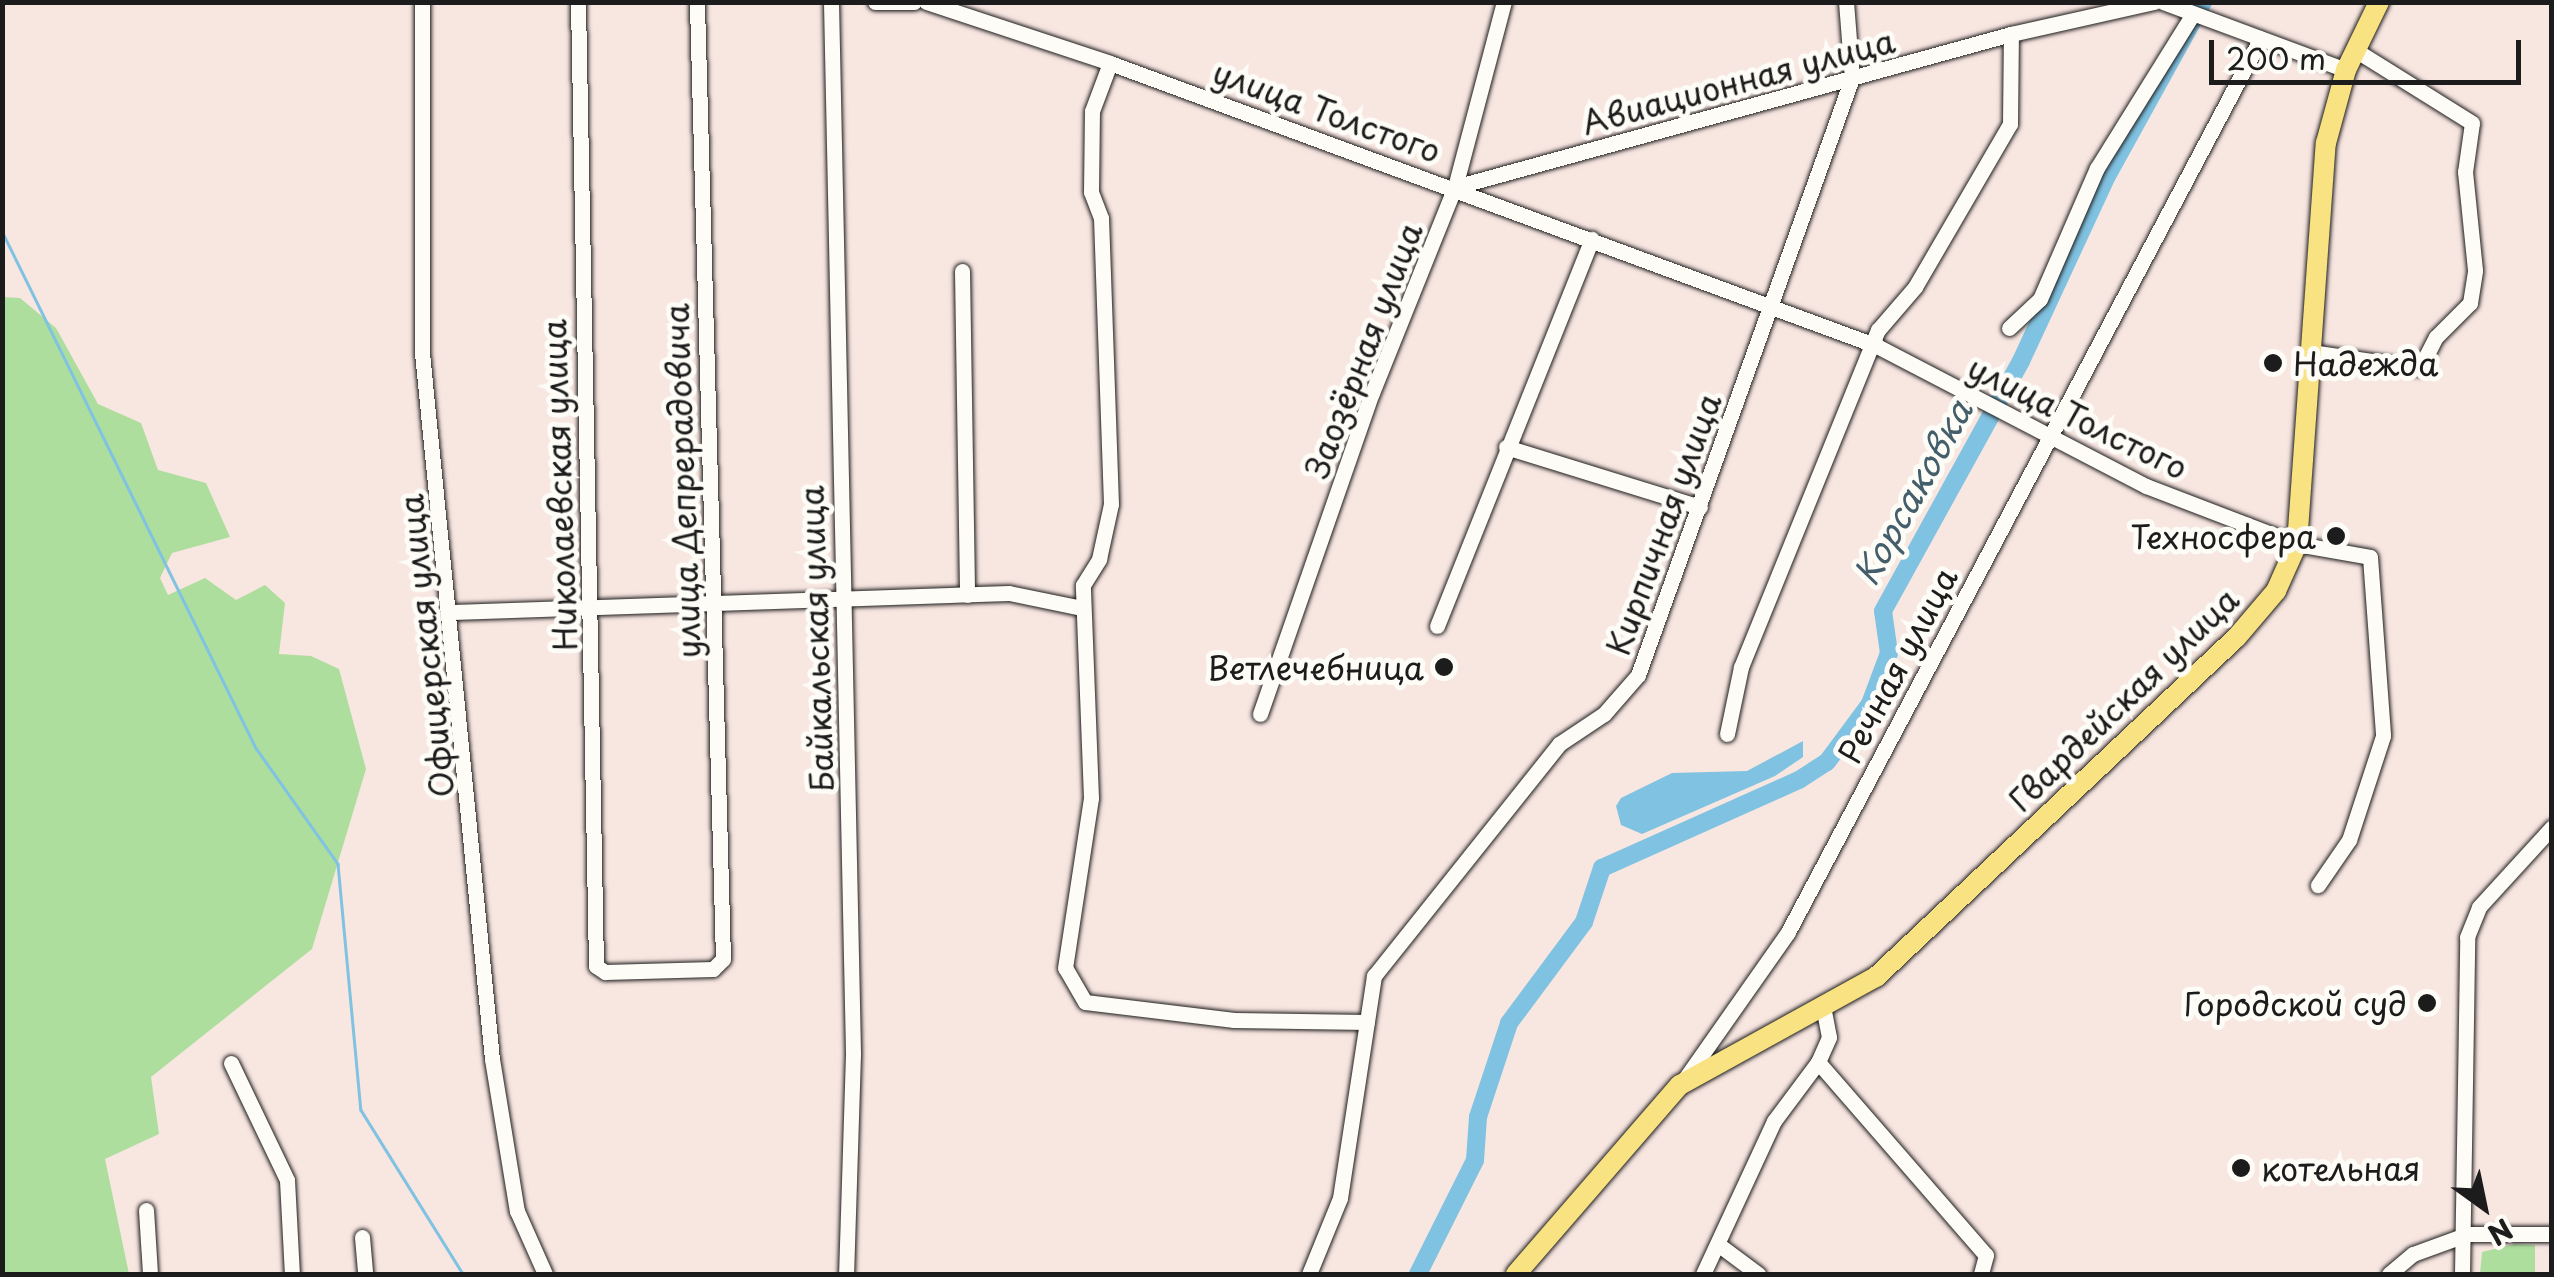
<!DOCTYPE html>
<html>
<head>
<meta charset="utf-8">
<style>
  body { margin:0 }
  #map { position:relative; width:2554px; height:1277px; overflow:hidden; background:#f8e6e1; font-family:"Playpen Sans",sans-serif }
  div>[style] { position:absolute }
  .green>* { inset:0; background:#aede9e }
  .water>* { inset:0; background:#80c2e1 }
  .stream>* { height:2.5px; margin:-1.25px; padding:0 1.25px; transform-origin:1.25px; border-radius:1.25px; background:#80c2e1 }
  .river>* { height:18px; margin:-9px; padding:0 9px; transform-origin:9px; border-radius:9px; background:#80c2e1 }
  .roads { filter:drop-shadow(0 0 2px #1c1c1c) drop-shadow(0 0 2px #1c1c1c) }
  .minor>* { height:15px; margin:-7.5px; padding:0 7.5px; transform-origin:7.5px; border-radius:7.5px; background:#fdfcf7 }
  .major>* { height:20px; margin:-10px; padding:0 10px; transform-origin:10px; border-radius:10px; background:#f8e281 }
  .dots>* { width:28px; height:28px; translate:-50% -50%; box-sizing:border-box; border:5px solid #fdfcf7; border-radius:50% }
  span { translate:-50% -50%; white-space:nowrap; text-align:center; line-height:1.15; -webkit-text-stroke:10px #fdfcf7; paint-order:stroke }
  .street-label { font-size:32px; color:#1c1c1c }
  .poi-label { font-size:32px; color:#1c1c1c }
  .left { translate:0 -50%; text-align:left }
  .right { translate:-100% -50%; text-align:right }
  .water-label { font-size:35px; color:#445e6b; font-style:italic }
  .frame { position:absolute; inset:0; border:5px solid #1c1c1c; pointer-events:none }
  .north { position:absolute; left:2434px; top:1157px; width:100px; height:100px; -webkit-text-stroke:8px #fdfcf7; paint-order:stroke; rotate:147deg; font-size:28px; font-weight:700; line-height:40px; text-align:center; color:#1c1c1c }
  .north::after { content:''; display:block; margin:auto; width:35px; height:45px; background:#1c1c1c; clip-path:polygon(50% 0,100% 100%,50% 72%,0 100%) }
  .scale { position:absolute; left:2209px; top:40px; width:312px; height:45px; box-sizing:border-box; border:5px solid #1c1c1c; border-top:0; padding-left:12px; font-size:30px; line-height:35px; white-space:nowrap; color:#1c1c1c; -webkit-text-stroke:8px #fdfcf7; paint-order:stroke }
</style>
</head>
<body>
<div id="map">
  <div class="green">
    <div style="clip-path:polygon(3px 297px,20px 298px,56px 328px,98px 404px,141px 423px,158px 470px,206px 483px,230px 537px,172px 553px,160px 578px,168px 595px,205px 578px,236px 600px,265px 585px,285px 603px,279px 654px,311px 656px,339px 669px,366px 769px,312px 949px,151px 1077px,159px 1134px,105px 1159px,129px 1274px,3px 1274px)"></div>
    <div style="clip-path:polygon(2515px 1244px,2535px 1245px,2535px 1274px,2480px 1274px,2482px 1252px)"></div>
  </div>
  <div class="water">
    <div style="clip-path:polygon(1803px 741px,1803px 757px,1775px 776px,1642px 834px,1621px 825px,1616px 806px,1621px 798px,1672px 773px,1747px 771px)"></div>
  </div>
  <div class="stream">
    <div style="left:2px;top:231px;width:576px;rotate:63.84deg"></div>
    <div style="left:256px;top:748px;width:142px;rotate:54.7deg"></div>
    <div style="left:338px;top:864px;width:247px;rotate:84.7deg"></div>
    <div style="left:361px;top:1110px;width:193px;rotate:58.1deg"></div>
  </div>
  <div class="river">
    <div style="left:1418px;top:1274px;width:127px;rotate:-63.4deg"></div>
    <div style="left:1475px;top:1160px;width:43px;rotate:-86deg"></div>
    <div style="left:1478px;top:1117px;width:99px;rotate:-71.7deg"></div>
    <div style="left:1509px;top:1023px;width:126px;rotate:-53.4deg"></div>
    <div style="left:1584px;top:922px;width:57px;rotate:-71.6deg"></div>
    <div style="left:1602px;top:868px;width:216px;rotate:-24.1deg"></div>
    <div style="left:1799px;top:780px;width:33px;rotate:-33deg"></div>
    <div style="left:1827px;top:762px;width:72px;rotate:-53.4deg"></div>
    <div style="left:1870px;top:704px;width:54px;rotate:-69.6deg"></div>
    <div style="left:1889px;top:653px;width:42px;rotate:-98.1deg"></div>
    <div style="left:1883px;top:611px;width:286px;rotate:-61.1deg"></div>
    <div style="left:2021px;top:361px;width:204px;rotate:-65.1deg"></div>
    <div style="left:2107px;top:176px;width:199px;rotate:-61.1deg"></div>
  </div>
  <div class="roads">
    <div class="minor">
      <div style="left:422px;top:2px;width:351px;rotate:90deg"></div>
      <div style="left:422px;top:353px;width:709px;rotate:84.34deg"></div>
      <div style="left:492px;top:1059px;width:154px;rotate:80.7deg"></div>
      <div style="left:517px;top:1211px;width:69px;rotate:66deg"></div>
      <div style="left:578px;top:2px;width:964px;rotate:88.93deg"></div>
      <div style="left:596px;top:966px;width:11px;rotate:34deg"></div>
      <div style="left:605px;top:972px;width:108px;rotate:-1.6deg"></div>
      <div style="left:713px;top:969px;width:14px;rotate:-45deg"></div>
      <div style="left:723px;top:959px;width:957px;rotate:-91.56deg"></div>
      <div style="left:831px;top:2px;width:1052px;rotate:88.8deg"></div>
      <div style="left:853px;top:1054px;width:220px;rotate:91.8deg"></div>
      <div style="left:875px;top:2px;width:39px"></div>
      <div style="left:926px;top:2px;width:194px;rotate:18.3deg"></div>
      <div style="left:2163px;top:2px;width:195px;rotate:20.4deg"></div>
      <div style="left:1455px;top:187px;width:577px;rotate:-15.39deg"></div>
      <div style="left:2011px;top:34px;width:147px;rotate:-12.6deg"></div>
      <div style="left:962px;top:271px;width:324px;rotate:89.1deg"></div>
      <div style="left:2009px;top:328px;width:42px;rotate:-43.1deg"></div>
      <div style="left:2040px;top:299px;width:143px;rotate:-66.5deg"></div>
      <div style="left:2097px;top:168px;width:181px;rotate:-58.1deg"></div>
      <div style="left:2311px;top:352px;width:110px;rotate:8.4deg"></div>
      <div style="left:2420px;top:368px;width:35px;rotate:-63deg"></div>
      <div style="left:2436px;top:337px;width:48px;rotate:-45deg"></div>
      <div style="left:2470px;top:303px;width:33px;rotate:-81deg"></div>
      <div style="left:2475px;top:270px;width:99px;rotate:-95.8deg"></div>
      <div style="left:2465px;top:172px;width:49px;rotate:-81.9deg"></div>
      <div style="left:2472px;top:123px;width:138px;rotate:-148deg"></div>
      <div style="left:1506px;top:447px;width:203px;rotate:17.2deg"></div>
      <div style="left:453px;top:612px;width:556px;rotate:-1.96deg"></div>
      <div style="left:1009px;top:593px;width:75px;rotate:11.6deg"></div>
      <div style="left:1437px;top:626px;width:417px;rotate:-68.2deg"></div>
      <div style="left:1260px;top:714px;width:340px;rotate:-70.8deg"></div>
      <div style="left:1372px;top:393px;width:222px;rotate:-68.1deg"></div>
      <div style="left:1455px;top:187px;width:191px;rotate:-75.2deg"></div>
      <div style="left:1727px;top:734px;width:68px;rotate:-78.2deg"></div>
      <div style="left:1741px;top:667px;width:364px;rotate:-67.9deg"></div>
      <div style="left:1878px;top:330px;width:57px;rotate:-49.3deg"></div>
      <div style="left:1915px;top:287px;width:189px;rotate:-59.8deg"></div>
      <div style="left:2010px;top:124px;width:90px;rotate:-89.4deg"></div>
      <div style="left:1367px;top:1022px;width:133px;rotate:-179.1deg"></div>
      <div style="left:1234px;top:1020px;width:150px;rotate:-173.1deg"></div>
      <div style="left:1085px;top:1002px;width:39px;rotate:-120deg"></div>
      <div style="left:1065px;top:968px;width:172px;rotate:-81.3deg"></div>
      <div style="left:1091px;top:798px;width:213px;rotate:-92.2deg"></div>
      <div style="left:1083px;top:585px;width:31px;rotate:-58deg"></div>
      <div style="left:1099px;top:559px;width:56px;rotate:-77.7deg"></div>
      <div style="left:1111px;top:504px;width:286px;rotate:-92deg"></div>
      <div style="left:1101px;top:218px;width:28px;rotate:-111deg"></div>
      <div style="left:1091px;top:192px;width:81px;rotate:-89.3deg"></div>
      <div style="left:1092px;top:111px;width:51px;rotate:-69.4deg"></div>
      <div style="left:1110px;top:63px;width:818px;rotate:20.25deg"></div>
      <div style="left:1877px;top:346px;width:303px;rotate:27.5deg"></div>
      <div style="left:2146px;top:486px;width:162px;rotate:21deg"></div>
      <div style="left:2297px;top:544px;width:74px;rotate:10.1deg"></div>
      <div style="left:2370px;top:557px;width:179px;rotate:85.8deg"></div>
      <div style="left:2383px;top:736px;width:109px;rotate:108.1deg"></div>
      <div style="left:2349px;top:840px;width:55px;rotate:124.6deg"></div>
      <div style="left:1818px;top:1062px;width:256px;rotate:49deg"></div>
      <div style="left:1986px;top:1255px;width:20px;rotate:105deg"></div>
      <div style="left:231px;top:1063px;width:130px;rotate:64.4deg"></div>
      <div style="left:287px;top:1180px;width:94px;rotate:87deg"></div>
      <div style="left:1682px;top:1083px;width:184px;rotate:-54.9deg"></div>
      <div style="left:1788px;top:932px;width:1011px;rotate:-62.12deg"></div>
      <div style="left:146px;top:1210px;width:64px;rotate:86.4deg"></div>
      <div style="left:362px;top:1237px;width:37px;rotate:85deg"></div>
      <div style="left:1719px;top:1245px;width:49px;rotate:36.6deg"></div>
      <div style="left:1309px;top:1274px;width:82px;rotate:-67.8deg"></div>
      <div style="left:1340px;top:1198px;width:225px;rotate:-81.3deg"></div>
      <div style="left:1374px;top:976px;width:297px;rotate:-51.4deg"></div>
      <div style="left:1559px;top:744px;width:54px;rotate:-33.7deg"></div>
      <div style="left:1604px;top:714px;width:52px;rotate:-48.9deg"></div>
      <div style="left:1638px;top:675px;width:634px;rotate:-70.28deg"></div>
      <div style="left:1852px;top:78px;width:76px;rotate:-94.5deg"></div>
      <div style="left:1703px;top:1274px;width:169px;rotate:-65.1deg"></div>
      <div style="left:1774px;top:1121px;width:74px;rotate:-53.3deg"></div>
      <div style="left:1818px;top:1062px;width:27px;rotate:-66deg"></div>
      <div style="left:1829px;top:1037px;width:26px;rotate:-101deg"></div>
      <div style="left:2389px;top:1274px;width:31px;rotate:-40deg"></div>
      <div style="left:2413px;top:1254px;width:59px;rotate:-20deg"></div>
      <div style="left:2468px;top:1234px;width:84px"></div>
      <div style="left:2462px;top:1274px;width:337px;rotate:-89.1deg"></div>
      <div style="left:2467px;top:937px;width:32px;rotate:-68deg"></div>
      <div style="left:2479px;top:907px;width:108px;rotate:-47.6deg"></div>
    </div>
    <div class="major">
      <div style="left:1516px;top:1274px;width:250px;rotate:-49.1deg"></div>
      <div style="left:1680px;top:1085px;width:224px;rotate:-28.9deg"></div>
      <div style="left:1876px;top:977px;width:494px;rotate:-43.3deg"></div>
      <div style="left:2236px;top:638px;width:62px;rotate:-49.6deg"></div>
      <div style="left:2276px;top:591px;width:51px;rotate:-65.9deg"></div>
      <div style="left:2297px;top:544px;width:402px;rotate:-85.9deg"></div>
      <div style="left:2326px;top:143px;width:76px;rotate:-74.7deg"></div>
      <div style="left:2346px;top:70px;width:76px;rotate:-64.1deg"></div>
    </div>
  </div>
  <div class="dots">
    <div style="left:2273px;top:363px;background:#1c1c1c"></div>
    <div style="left:2336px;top:536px;background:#1c1c1c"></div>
    <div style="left:1444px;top:667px;background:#1c1c1c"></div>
    <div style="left:2427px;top:1003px;background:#1c1c1c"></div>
    <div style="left:2241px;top:1168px;background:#1c1c1c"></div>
  </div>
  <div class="street-label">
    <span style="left:1738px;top:81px;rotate:-15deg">Авиационная улица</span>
    <span style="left:1327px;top:111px;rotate:20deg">улица Толстого</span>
    <span style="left:1363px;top:350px;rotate:-69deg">Заозёрная улица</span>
    <span style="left:2078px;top:417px;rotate:26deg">улица Толстого</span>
    <span style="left:682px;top:481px;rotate:-92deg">улица Депрерадовича</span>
    <span style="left:559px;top:485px;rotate:-92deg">Николаевская улица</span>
    <span style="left:1663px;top:524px;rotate:-70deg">Кирпичная улица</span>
    <span style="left:816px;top:639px;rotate:-92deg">Байкальская улица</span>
    <span style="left:426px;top:646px;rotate:-96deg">Офицерская улица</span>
    <span style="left:1897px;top:665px;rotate:-62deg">Речная улица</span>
    <span style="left:2123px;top:699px;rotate:-44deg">Гвардейская улица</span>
  </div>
  <div class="poi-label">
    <span class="left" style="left:2293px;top:363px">Надежда</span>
    <span class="right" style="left:2316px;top:536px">Техносфера</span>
    <span class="right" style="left:1424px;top:667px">Ветлечебница</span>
    <span class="right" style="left:2407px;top:1003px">Городской суд</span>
    <span class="left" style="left:2261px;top:1168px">котельная</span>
  </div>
  <div class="water-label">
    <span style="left:1912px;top:492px;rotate:-61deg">Корсаковка</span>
  </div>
  <div class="frame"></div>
  <div class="north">N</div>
  <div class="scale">200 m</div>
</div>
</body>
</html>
